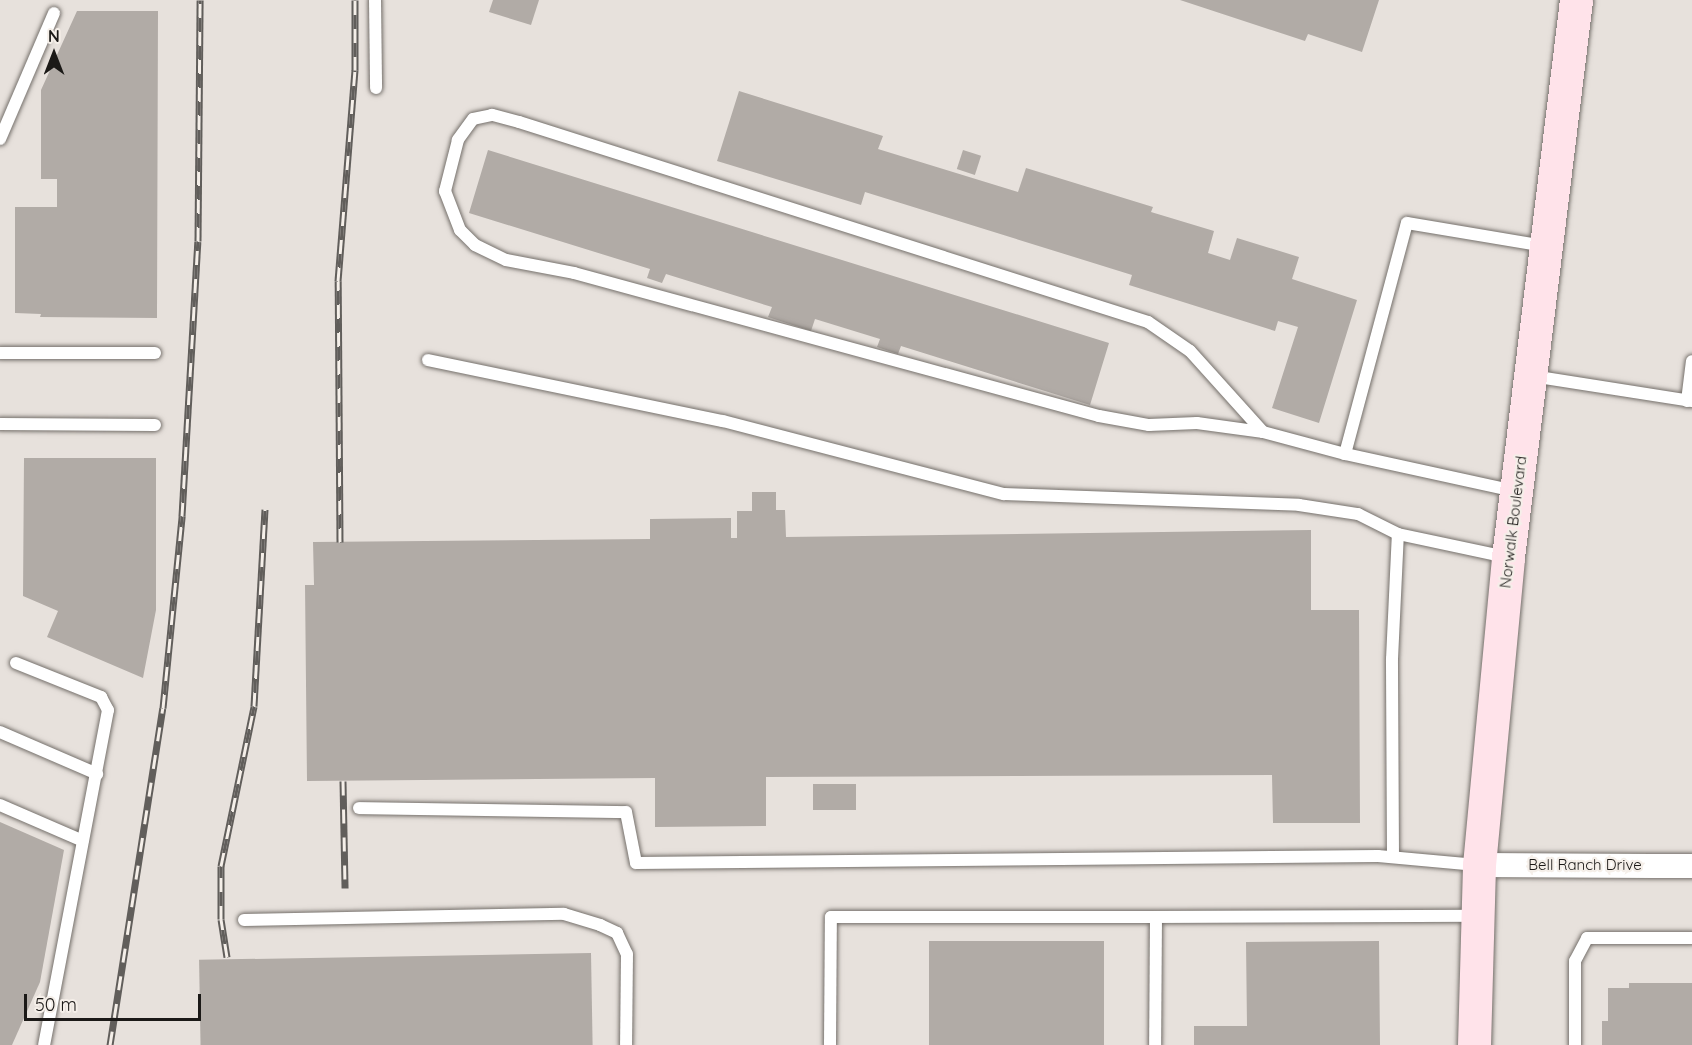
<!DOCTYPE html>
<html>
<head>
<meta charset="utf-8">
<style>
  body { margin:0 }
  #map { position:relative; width:1692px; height:1045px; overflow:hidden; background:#e7e1dc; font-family:Quicksand,sans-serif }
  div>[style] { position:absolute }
  .building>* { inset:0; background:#b1aba6; transform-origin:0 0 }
  .roads { filter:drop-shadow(0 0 2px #75706b) drop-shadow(0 0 2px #75706b) }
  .lane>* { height:12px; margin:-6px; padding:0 6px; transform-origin:6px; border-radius:6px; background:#fff }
  .street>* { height:24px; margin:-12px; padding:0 12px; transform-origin:12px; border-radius:12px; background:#fff }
  .secondary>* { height:33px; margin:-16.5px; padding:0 16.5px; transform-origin:16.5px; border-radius:16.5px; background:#ffe3ea }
  .rail>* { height:7px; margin-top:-3.5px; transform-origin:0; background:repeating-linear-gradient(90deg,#f5efe9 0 14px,#615e5b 0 28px); box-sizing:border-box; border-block:2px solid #615e5b }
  span { translate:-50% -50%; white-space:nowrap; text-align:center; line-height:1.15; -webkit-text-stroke:4.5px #f5efe9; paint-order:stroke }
  .street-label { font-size:15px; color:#1b1917 }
  .north { position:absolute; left:24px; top:24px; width:60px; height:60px; -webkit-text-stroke:4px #f5efe9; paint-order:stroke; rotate:0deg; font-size:16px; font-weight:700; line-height:24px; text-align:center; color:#1b1917 }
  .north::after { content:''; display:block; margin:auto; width:21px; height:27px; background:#1b1917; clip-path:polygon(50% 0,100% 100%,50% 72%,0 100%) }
  .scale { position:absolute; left:24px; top:994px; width:177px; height:27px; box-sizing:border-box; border:3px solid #1b1917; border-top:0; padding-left:8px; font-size:18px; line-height:21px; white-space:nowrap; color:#1b1917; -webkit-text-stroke:4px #f5efe9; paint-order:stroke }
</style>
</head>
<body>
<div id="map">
  <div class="building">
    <div style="clip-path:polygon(493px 0,539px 0,531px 25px,489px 12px)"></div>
    <div style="clip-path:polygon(1180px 0,1379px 0,1362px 52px,1308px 34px,1305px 41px)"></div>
    <div style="clip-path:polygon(77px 11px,158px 11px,157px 318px,40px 317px,41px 314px,15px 313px,15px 207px,57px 207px,57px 179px,41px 179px,41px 90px)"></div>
    <div style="clip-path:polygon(739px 91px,883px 136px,878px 149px,1018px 192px,1026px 168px,1153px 207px,1151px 212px,1214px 231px,1208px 253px,1230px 260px,1237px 238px,1299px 257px,1292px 279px,1357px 300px,1319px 423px,1272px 408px,1298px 327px,1278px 321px,1275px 331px,1129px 285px,1132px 275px,865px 192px,861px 205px,717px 161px)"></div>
    <div style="clip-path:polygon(488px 150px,1109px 343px,1090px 405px,901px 346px,898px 354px,877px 347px,880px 339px,815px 319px,811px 331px,768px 317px,772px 307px,666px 274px,662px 283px,647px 278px,650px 269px,469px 213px)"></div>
    <div style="left:963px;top:150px;width:19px;height:20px;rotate:18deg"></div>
    <div style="clip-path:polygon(24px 458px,156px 458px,156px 610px,143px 678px,47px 637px,58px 611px,23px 596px)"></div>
    <div style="clip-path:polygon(752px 492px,776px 492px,776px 510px,785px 510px,786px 537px,1311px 530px,1311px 610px,1359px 610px,1360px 823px,1273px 823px,1272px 775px,766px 777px,766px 826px,655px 827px,655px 778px,307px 781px,305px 585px,314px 585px,313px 542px,650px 539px,650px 519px,731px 518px,731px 538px,737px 538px,737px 511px,752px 511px)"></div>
    <div style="left:813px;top:784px;width:43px;height:26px"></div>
    <div style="clip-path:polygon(0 822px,64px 850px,40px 982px,12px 1045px,0 1045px)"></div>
    <div style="left:929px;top:941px;width:175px;height:104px"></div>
    <div style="clip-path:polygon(1379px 941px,1380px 1045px,1194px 1045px,1194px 1026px,1247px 1026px,1246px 942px)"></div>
    <div style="left:591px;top:953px;width:92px;height:392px;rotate:89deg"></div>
    <div style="clip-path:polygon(1629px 983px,1692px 983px,1692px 1045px,1602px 1045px,1602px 1021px,1608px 1021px,1608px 988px,1629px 988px)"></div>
  </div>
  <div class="roads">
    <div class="lane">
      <div style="left:375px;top:0;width:88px;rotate:89.3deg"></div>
      <div style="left:0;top:139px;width:137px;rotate:-66.8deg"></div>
      <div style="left:0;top:353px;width:155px"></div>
      <div style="left:428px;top:360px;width:301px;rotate:11.7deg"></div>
      <div style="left:723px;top:421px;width:290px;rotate:14.6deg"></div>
      <div style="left:1004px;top:494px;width:295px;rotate:2.1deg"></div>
      <div style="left:1299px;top:505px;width:60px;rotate:8.7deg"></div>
      <div style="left:1358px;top:514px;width:45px;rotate:26.6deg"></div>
      <div style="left:1532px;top:376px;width:162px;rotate:8.9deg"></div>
      <div style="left:1687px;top:401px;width:40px;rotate:-82.9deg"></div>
      <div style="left:0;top:424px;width:155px;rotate:0.4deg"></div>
      <div style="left:1263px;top:432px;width:109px;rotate:-132deg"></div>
      <div style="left:1190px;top:351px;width:51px;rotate:-145.4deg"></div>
      <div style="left:1148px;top:322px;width:660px;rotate:-162.36deg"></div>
      <div style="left:519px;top:122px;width:28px;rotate:-165deg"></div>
      <div style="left:492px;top:115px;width:19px;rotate:168deg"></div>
      <div style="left:473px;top:119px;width:26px;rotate:126deg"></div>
      <div style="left:458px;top:140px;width:53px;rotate:104.3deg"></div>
      <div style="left:445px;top:191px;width:42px;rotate:69deg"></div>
      <div style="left:460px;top:230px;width:21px;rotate:45deg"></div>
      <div style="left:475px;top:245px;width:34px;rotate:26deg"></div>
      <div style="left:506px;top:260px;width:69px;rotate:10.8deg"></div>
      <div style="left:574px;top:273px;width:544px;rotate:15.24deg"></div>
      <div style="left:1099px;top:416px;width:51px;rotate:10.2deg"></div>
      <div style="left:1149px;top:425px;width:48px;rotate:-2.4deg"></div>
      <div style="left:1197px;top:423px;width:67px;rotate:7.8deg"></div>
      <div style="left:1263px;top:432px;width:85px;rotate:15deg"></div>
      <div style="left:1515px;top:491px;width:174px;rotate:-167.7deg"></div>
      <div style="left:1345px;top:454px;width:239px;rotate:-75deg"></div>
      <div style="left:1407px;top:223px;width:140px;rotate:9.5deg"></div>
      <div style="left:16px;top:663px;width:92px;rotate:21.8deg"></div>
      <div style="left:101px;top:697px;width:15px;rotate:62deg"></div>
      <div style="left:108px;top:710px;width:341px;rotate:100.8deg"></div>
      <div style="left:0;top:732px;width:106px;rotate:23.4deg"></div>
      <div style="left:0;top:805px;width:90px;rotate:23.4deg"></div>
      <div style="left:359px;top:808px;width:267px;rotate:0.9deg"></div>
      <div style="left:626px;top:812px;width:52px;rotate:78.9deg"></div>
      <div style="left:636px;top:863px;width:742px;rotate:-0.54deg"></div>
      <div style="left:1378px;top:856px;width:99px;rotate:5.2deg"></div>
      <div style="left:1393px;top:857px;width:198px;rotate:-90.3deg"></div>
      <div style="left:1392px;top:659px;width:125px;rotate:-87.3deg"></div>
      <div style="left:1398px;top:534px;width:110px;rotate:12deg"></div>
      <div style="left:1156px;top:917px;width:320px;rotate:-0.2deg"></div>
      <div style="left:244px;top:920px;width:320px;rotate:-1.1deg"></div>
      <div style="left:564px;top:914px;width:38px;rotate:17deg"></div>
      <div style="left:600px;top:925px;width:19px;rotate:25deg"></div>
      <div style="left:617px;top:933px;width:23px;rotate:65deg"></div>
      <div style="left:627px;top:954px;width:91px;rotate:90.6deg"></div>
      <div style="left:830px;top:1045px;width:128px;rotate:-89.6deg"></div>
      <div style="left:831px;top:917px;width:325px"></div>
      <div style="left:1156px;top:917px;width:128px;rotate:90.4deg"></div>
      <div style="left:1575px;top:1045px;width:84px;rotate:-90deg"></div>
      <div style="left:1575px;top:961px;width:26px;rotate:-62deg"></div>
      <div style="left:1587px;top:938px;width:105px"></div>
    </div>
    <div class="street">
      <div style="left:1479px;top:865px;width:213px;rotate:0.3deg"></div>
    </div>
    <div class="secondary">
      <div style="left:1474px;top:1045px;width:180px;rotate:-88.4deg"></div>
      <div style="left:1479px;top:865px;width:309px;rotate:-84.6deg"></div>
      <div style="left:1508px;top:557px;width:561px;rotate:-83.04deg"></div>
    </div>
  </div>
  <div class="rail">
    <div style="left:340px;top:542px;width:261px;rotate:-90.4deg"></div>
    <div style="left:338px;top:281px;width:212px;rotate:-85.4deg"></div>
    <div style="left:355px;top:70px;width:70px;rotate:-90deg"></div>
    <div style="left:343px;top:781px;width:107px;rotate:88.9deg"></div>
    <div style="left:227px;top:957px;width:38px;rotate:-99deg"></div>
    <div style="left:221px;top:919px;width:53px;rotate:-90deg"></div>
    <div style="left:221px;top:866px;width:163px;rotate:-78.3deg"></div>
    <div style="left:254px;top:706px;width:197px;rotate:-86.8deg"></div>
    <div style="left:110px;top:1045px;width:341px;rotate:-81.1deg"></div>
    <div style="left:163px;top:708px;width:193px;rotate:-84.3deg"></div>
    <div style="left:182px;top:516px;width:275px;rotate:-86.7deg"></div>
    <div style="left:198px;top:241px;width:241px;rotate:-89.5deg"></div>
  </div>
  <div class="street-label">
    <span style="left:1513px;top:522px;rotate:-83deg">Norwalk Boulevard</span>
    <span style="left:1585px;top:865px">Bell Ranch Drive</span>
  </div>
  <div class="north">N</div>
  <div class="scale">50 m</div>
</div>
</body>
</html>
